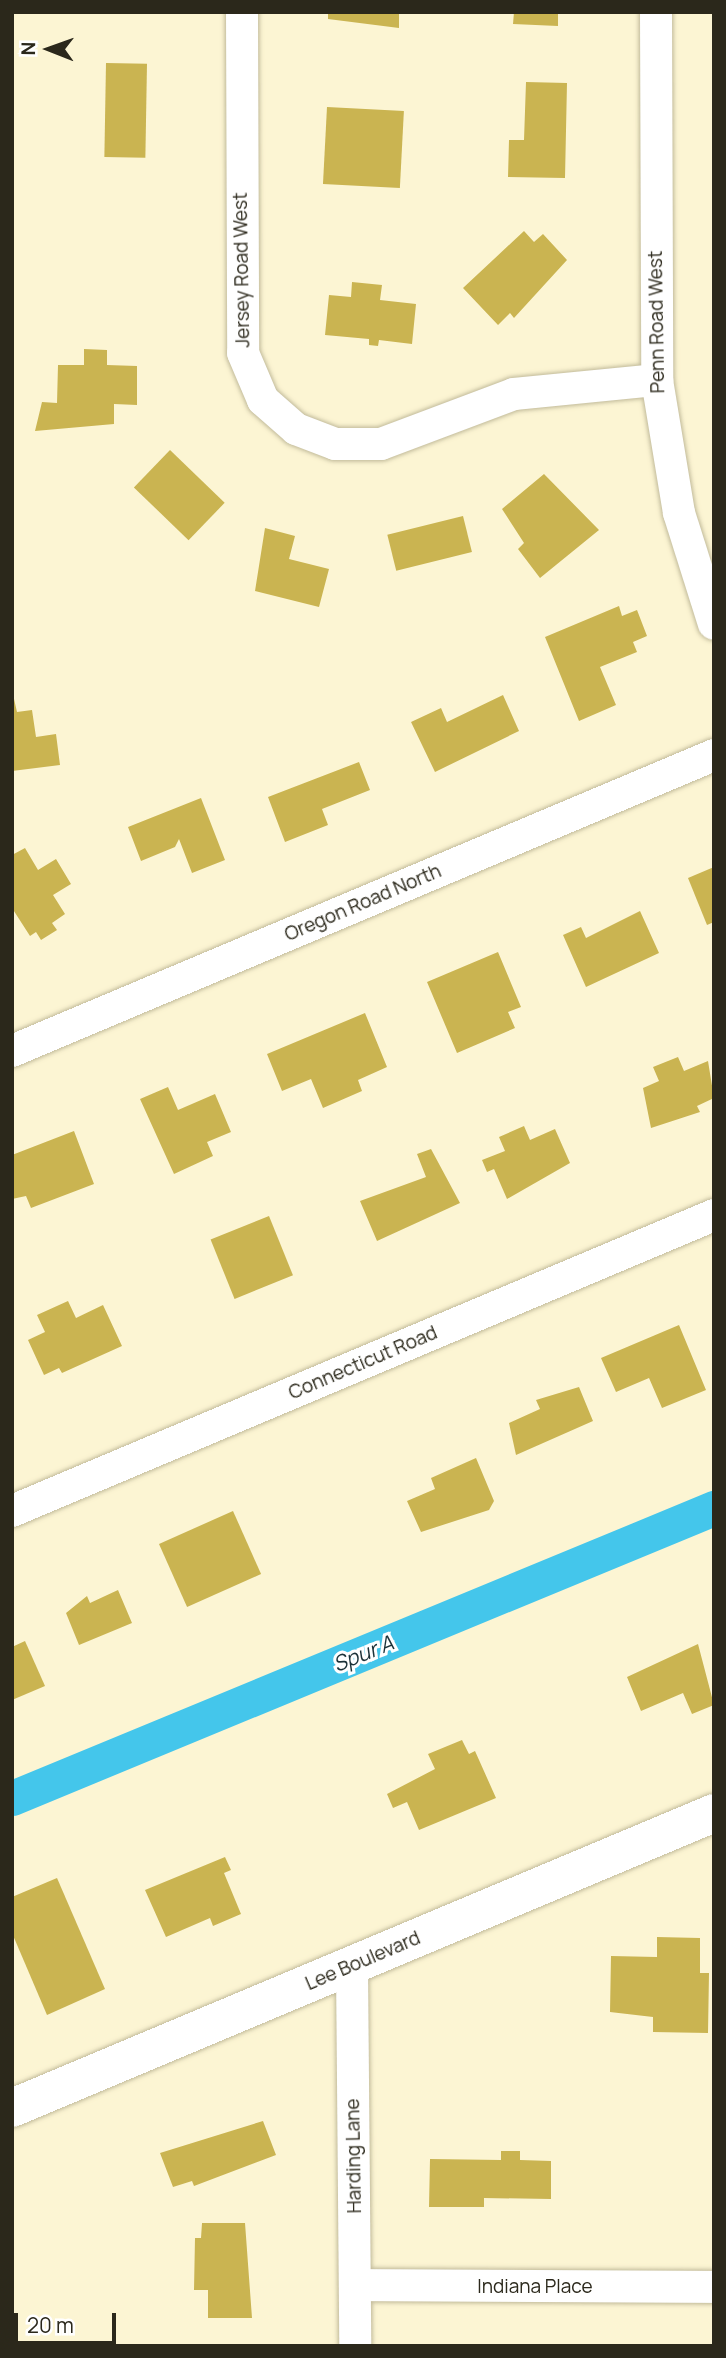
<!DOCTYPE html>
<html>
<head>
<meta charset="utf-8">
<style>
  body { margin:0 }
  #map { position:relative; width:726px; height:2358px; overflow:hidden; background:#fcf5d3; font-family:Manrope,sans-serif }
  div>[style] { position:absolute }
  .canal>* { height:35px; margin:-17.5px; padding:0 17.5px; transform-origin:17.5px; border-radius:17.5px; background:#44c6eb }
  .building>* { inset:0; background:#cab451; transform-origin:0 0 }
  .roads { filter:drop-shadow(0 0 2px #c2bb9b) drop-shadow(0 0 2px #c2bb9b) }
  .minor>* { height:32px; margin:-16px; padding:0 16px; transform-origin:16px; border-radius:16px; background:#fff }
  .secondary>* { height:38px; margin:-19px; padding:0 19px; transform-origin:19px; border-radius:19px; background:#fff }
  span { translate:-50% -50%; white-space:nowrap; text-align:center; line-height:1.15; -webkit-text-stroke:6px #fff; paint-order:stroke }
  .street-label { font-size:19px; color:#2b281b }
  .water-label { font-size:21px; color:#1c3239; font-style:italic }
  .frame { position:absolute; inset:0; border:14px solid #2b281b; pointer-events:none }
  .north { position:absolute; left:14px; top:14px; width:70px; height:70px; -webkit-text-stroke:5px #fff; paint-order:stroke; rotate:271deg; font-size:19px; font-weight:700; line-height:28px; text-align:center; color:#2b281b }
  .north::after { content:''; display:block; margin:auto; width:24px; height:32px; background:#2b281b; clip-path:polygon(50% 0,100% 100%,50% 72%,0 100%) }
  .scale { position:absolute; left:14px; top:2313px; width:102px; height:32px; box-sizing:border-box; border:4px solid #2b281b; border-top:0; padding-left:9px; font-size:21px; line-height:24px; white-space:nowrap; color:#2b281b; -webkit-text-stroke:5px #fff; paint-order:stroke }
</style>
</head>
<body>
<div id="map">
  <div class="canal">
    <div style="left:12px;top:1798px;width:760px;rotate:-22.45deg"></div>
  </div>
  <div class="building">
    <div style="clip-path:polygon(328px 12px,399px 12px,399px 28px,328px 19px)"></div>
    <div style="clip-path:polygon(514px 12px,558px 12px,558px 26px,513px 24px)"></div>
    <div style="left:106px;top:63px;width:41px;height:94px;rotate:1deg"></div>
    <div style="clip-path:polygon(526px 82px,567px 83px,565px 178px,508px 177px,509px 140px,524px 140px)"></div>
    <div style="left:327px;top:107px;width:77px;height:77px;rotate:3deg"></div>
    <div style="clip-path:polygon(524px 231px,534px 242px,543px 234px,567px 260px,514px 318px,510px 313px,498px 325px,463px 288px)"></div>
    <div style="clip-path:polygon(352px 282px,382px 285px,380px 300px,416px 304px,412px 344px,379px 340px,378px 346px,369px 345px,369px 339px,325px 335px,329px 295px,351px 297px)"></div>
    <div style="clip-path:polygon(84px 349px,107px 350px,107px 365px,137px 366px,137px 405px,114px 404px,114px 424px,35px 431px,42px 402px,57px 403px,58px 365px,84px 365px)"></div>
    <div style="left:170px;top:450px;width:76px;height:52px;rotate:44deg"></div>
    <div style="clip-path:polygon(544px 474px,599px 530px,540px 578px,518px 549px,524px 543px,502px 509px)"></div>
    <div style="left:463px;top:516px;width:37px;height:78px;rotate:76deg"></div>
    <div style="clip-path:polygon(265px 528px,295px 536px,289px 559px,329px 569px,319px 607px,255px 591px)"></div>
    <div style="clip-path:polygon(619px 606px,622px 616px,637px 610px,647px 636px,633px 642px,637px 652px,600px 667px,616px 705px,579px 721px,545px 637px)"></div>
    <div style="clip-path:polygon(12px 690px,17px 712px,32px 710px,36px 737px,56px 734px,60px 765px,12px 771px)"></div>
    <div style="clip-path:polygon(503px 695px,519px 731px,435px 772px,411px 722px,441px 708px,447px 722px)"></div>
    <div style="clip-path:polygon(359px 762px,370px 790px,322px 809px,328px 825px,285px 842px,268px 797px)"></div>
    <div style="clip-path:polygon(201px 798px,225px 860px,192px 873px,179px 839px,175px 847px,141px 861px,128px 827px)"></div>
    <div style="clip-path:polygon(25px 848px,38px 870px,56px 859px,71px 884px,53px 895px,65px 914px,52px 923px,57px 930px,41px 940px,36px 932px,30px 936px,12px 908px,12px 855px)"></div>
    <div style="clip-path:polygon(714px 867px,714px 922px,707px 925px,688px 878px)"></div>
    <div style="clip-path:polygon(640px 911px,659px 953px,586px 987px,563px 935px,581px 927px,586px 938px)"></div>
    <div style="clip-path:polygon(498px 952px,521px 1007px,508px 1012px,515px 1028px,457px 1053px,427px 982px)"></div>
    <div style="clip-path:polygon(365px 1013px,387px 1067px,358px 1080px,362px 1091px,323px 1108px,311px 1079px,282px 1091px,267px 1054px)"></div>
    <div style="clip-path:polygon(678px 1057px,684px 1071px,708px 1061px,714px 1098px,697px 1106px,700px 1112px,651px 1128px,643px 1088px,659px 1081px,653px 1067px)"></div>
    <div style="clip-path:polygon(168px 1087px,178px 1110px,215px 1094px,231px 1132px,207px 1142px,213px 1156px,174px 1174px,140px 1099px)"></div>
    <div style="clip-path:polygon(524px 1126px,530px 1140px,555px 1129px,570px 1163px,507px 1199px,494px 1169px,487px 1172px,482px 1160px,505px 1151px,499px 1137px)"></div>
    <div style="clip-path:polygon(74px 1131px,94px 1184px,31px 1208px,26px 1196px,12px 1199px,12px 1155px)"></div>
    <div style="clip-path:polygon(431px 1149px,460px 1203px,377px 1241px,360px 1201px,426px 1177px,417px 1154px)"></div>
    <div style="left:269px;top:1216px;width:64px;height:63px;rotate:68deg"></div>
    <div style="clip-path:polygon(68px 1301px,76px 1318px,103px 1305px,122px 1346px,62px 1373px,59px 1368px,44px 1375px,28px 1340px,45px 1332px,37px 1315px)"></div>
    <div style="clip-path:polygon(679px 1325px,706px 1390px,662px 1408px,649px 1378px,616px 1392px,601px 1358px)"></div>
    <div style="clip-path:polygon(579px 1387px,593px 1421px,516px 1455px,509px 1423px,540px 1409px,536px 1400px)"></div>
    <div style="clip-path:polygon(476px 1458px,494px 1501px,489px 1510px,421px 1532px,407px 1501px,435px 1489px,431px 1478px)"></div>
    <div style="left:233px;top:1511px;width:69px;height:81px;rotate:66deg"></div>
    <div style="clip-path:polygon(118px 1590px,132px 1623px,79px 1645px,66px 1613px,87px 1596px,90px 1603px)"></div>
    <div style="clip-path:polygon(25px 1641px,45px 1686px,12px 1700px,12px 1647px)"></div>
    <div style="clip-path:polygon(698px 1644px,714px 1705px,692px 1714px,683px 1693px,641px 1711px,627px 1677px)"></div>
    <div style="clip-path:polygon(462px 1740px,469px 1754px,475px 1751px,496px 1798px,419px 1830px,407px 1802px,393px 1808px,387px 1794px,435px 1769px,428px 1754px)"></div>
    <div style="clip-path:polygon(225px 1857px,231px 1870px,224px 1873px,241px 1914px,213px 1926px,210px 1918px,166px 1937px,145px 1890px)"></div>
    <div style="clip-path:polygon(57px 1878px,105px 1989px,47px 2015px,12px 1933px,12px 1897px)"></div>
    <div style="clip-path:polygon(657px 1937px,700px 1938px,700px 1973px,709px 1973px,708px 2033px,653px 2032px,653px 2017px,610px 2012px,611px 1956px,657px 1957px)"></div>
    <div style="clip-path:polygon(263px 2121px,276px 2155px,194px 2186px,192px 2181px,173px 2187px,160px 2153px)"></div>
    <div style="clip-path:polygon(501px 2151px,520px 2151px,520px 2160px,551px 2161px,551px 2199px,484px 2198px,484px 2207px,429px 2207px,430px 2159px,501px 2160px)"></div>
    <div style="clip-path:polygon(202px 2223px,245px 2223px,252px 2318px,208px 2318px,208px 2290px,194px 2290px,195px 2238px,201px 2238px)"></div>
  </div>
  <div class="roads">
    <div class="minor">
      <div style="left:242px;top:12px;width:341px;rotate:89.8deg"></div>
      <div style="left:243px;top:353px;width:51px;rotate:66.9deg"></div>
      <div style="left:263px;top:400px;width:44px;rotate:41.3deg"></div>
      <div style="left:296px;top:429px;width:42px;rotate:21deg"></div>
      <div style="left:335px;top:444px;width:46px"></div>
      <div style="left:381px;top:444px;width:142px;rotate:-20.6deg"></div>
      <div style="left:514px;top:394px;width:144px;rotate:-5.6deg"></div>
      <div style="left:656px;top:12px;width:368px;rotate:89.8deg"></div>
      <div style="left:657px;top:380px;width:135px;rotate:80.6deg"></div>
      <div style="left:679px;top:513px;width:116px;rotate:72.5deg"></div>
      <div style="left:12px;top:1051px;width:762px;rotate:-22.86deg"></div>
      <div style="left:12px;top:1511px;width:762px;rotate:-22.86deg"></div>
      <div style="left:352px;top:1967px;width:379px;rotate:89.5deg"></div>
      <div style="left:356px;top:2285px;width:358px;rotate:0.3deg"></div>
    </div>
    <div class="secondary">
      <div style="left:12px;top:2108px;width:761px;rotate:-22.79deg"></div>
    </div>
  </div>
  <div class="street-label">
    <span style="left:242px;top:270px;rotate:-91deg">Jersey Road West</span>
    <span style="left:657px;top:322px;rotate:-91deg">Penn Road West</span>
    <span style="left:363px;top:903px;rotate:-23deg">Oregon Road North</span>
    <span style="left:363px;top:1363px;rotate:-23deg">Connecticut Road</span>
    <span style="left:363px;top:1961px;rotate:-23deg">Lee Boulevard</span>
    <span style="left:354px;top:2156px;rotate:-91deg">Harding Lane</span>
    <span style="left:535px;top:2287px">Indiana Place</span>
  </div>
  <div class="water-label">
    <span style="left:363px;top:1653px;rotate:-22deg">Spur A</span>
  </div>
  <div class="frame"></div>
  <div class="north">N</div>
  <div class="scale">20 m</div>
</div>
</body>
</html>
